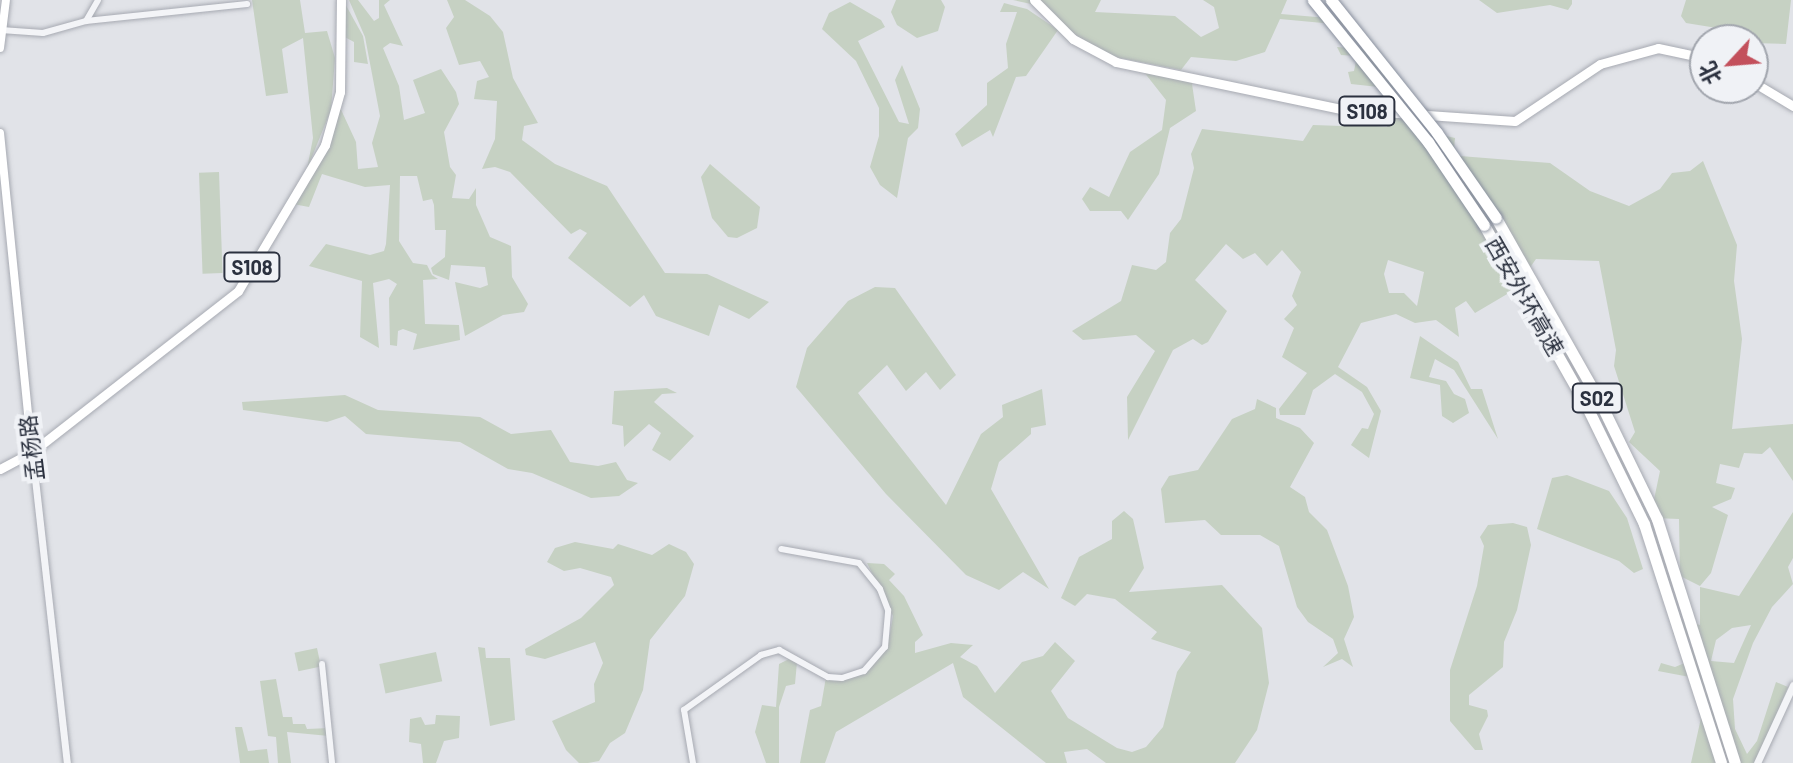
<!DOCTYPE html>
<html>
<head>
<meta charset="utf-8">
<style>
  body { margin:0 }
  #map { position:relative; width:1793px; height:763px; overflow:hidden; background:#e1e3e8; font-family:Barlow,"Noto Sans SC",sans-serif }
  div>[style] { position:absolute }
  .green>* { inset:0; background:#c6d1c3; transform-origin:0 0 }
  .roads { filter:drop-shadow(0 0 2px #a7aab2) drop-shadow(0 0 2px #a7aab2) }
  .minor>* { height:6px; margin:-3px; padding:0 3px; transform-origin:3px; border-radius:3px; background:#f3f4f7 }
  .tertiary>* { height:7px; margin:-3.5px; padding:0 3.5px; transform-origin:3.5px; border-radius:3.5px; background:#f3f4f7 }
  .secondary>* { height:8px; margin:-4px; padding:0 4px; transform-origin:4px; border-radius:4px; background:#fff }
  .primary>* { height:9px; margin:-4.5px; padding:0 4.5px; transform-origin:4.5px; border-radius:4.5px; background:#fff }
  .motorway>* { height:11px; margin:-5.5px; padding:0 5.5px; transform-origin:5.5px; border-radius:5.5px; background:#fff }
  .bridges { filter:drop-shadow(0 0 2px #89909e) drop-shadow(0 0 2px #89909e) }
  .motorway-bridge>* { height:11px; margin:-5.5px; padding:0 5.5px; transform-origin:5.5px; border-radius:5.5px; background:#fff }
  span { translate:-50% -50%; white-space:nowrap; text-align:center; line-height:1.15; -webkit-text-stroke:8px #f0f2f6; paint-order:stroke }
  .shield-label span { padding:2px 6px; background:#f0f2f6; border:2px solid; border-radius:6px; -webkit-text-stroke-width:0 }
  .shield-label { font-size:20px; color:#2b313f; font-weight:700 }
  .street-label { font-size:22px; color:#2b313f }
  .north { position:absolute; left:1689px; top:24px; width:80px; height:80px; box-sizing:border-box; background:#f0f2f6; border:2px solid #a1a5ad; border-radius:50%; rotate:244deg; font-size:22px; font-weight:700; line-height:32px; text-align:center; color:#2b313f }
  .north::after { content:''; display:block; margin:auto; width:28px; height:36px; background:#c3505c; clip-path:polygon(50% 0,100% 100%,50% 72%,0 100%) }
</style>
</head>
<body>
<div id="map">
  <div class="green">
    <div style="clip-path:polygon(252px 0,300px 0,305px 33px,327px 31px,335px 58px,331px 110px,307px 169px,313px 138px,303px 38px,282px 49px,288px 93px,266px 96px)"></div>
    <div style="clip-path:polygon(343px 0,363px 36px,368px 64px,354px 62px,354px 42px,341px 35px)"></div>
    <div style="clip-path:polygon(349px 0,358px 0,374px 21px,379px 18px,379px 0,390px 0,384px 5px,403px 46px,390px 43px,383px 48px,399px 86px,404px 120px,425px 113px,413px 80px,441px 69px,456px 92px,459px 104px,444px 132px,450px 167px,456px 175px,452px 198px,469px 199px,476px 188px,476px 205px,490px 237px,511px 246px,512px 277px,528px 304px,524px 312px,503px 315px,465px 336px,455px 282px,480px 288px,488px 285px,485px 267px,451px 265px,449px 280px,433px 274px,431px 268px,445px 257px,446px 230px,435px 230px,434px 205px,432px 199px,423px 201px,417px 176px,400px 176px,399px 241px,413px 263px,427px 265px,432px 275px,438px 279px,423px 280px,425px 324px,459px 325px,460px 340px,413px 350px,417px 334px,403px 329px,398px 331px,397px 346px,390px 345px,389px 298px,397px 284px,389px 279px,373px 283px,379px 348px,360px 337px,362px 281px,309px 266px,326px 244px,370px 255px,384px 251px,386px 244px,390px 185px,365px 187px,322px 174px,309px 207px,293px 204px,328px 141px,337px 101px,356px 142px,358px 169px,378px 167px,372px 143px,380px 116px,365px 37px)"></div>
    <div style="clip-path:polygon(447px 0,465px 0,490px 16px,503px 32px,513px 78px,538px 123px,524px 126px,522px 140px,555px 164px,607px 186px,665px 273px,707px 274px,769px 302px,749px 319px,719px 305px,709px 336px,656px 316px,644px 295px,630px 307px,568px 258px,587px 233px,580px 229px,571px 234px,510px 172px,495px 167px,482px 169px,495px 139px,497px 101px,474px 99px,477px 81px,489px 77px,480px 61px,459px 65px,446px 28px,454px 17px)"></div>
    <div style="clip-path:polygon(896px 0,941px 0,945px 7px,938px 31px,917px 38px,897px 25px,891px 12px)"></div>
    <div style="clip-path:polygon(1013px 0,1101px 0,1095px 12px,1175px 16px,1201px 37px,1219px 28px,1214px 7px,1203px 0,1287px 0,1281px 14px,1352px 20px,1355px 26px,1280px 19px,1265px 52px,1236px 61px,1191px 57px,1181px 70px,1105px 55px,1031px 4px)"></div>
    <div style="clip-path:polygon(1479px 0,1572px 0,1572px 4px,1568px 10px,1550px 5px,1497px 13px)"></div>
    <div style="clip-path:polygon(1686px 0,1791px 0,1786px 44px,1753px 43px,1723px 29px,1686px 23px,1681px 16px)"></div>
    <div style="clip-path:polygon(850px 2px,881px 20px,885px 27px,858px 41px,899px 122px,909px 124px,895px 80px,902px 65px,920px 109px,918px 128px,908px 138px,897px 198px,880px 185px,870px 167px,879px 136px,879px 108px,856px 61px,822px 29px,829px 13px)"></div>
    <div style="clip-path:polygon(1004px 3px,1027px 9px,1058px 30px,1026px 76px,1016px 77px,993px 137px,990px 130px,962px 147px,955px 134px,987px 105px,987px 83px,1008px 68px,1006px 44px,1017px 12px,1000px 12px)"></div>
    <div style="clip-path:polygon(1337px 47px,1376px 50px,1397px 89px,1351px 84px,1348px 72px,1354px 71px,1357px 56px,1341px 55px)"></div>
    <div style="clip-path:polygon(1140px 67px,1191px 77px,1196px 111px,1170px 128px,1159px 174px,1128px 220px,1121px 211px,1090px 211px,1082px 199px,1090px 187px,1109px 197px,1130px 152px,1162px 130px,1166px 100px)"></div>
    <div style="clip-path:polygon(evenodd,1346px 107px,1377px 109px,1376px 126px,1387px 127px,1392px 109px,1414px 108px,1412px 128px,1455px 138px,1454px 149px,1460px 156px,1550px 163px,1590px 191px,1629px 206px,1660px 189px,1672px 173px,1690px 171px,1703px 161px,1737px 245px,1734px 281px,1742px 339px,1732px 429px,1793px 424px,1793px 481px,1770px 447px,1762px 454px,1744px 453px,1739px 468px,1720px 464px,1716px 483px,1735px 488px,1731px 499px,1712px 507px,1728px 515px,1711px 573px,1700px 586px,1680px 576px,1679px 519px,1655px 518px,1652px 509px,1660px 471px,1629px 442px,1635px 432px,1614px 366px,1616px 350px,1599px 261px,1536px 259px,1514px 290px,1475px 313px,1466px 301px,1455px 308px,1459px 337px,1436px 320px,1415px 323px,1396px 314px,1361px 323px,1338px 367px,1367px 387px,1381px 411px,1369px 458px,1351px 445px,1362px 428px,1368px 429px,1374px 414px,1362px 392px,1335px 374px,1313px 390px,1305px 415px,1280px 415px,1279px 409px,1307px 373px,1282px 357px,1294px 328px,1284px 319px,1297px 305px,1292px 296px,1301px 272px,1282px 250px,1267px 266px,1255px 253px,1243px 259px,1226px 244px,1195px 280px,1227px 311px,1208px 342px,1202px 345px,1193px 339px,1173px 350px,1128px 440px,1127px 397px,1155px 351px,1136px 335px,1083px 340px,1072px 331px,1121px 301px,1132px 265px,1156px 270px,1166px 262px,1170px 233px,1181px 219px,1194px 168px,1191px 154px,1202px 129px,1303px 141px,1313px 125px,1342px 126px,1346px 107px,1388px 260px,1424px 272px,1417px 306px,1404px 293px,1389px 293px,1384px 274px,1388px 260px)"></div>
    <div style="clip-path:polygon(710px 164px,760px 207px,757px 228px,737px 238px,728px 237px,712px 218px,701px 177px)"></div>
    <div style="left:219px;top:172px;width:101px;height:20px;rotate:88deg"></div>
    <div style="clip-path:polygon(875px 287px,895px 288px,956px 375px,940px 390px,926px 372px,906px 391px,887px 365px,858px 393px,946px 505px,981px 434px,1003px 417px,1002px 405px,1042px 389px,1046px 425px,1031px 428px,1031px 434px,999px 462px,991px 489px,1049px 589px,1023px 572px,999px 590px,966px 575px,886px 494px,796px 387px,807px 348px,848px 301px)"></div>
    <div style="clip-path:polygon(1420px 336px,1458px 362px,1471px 389px,1482px 389px,1498px 439px,1454px 370px,1435px 359px,1429px 377px,1446px 381px,1454px 394px,1465px 399px,1469px 413px,1453px 423px,1442px 416px,1440px 385px,1410px 378px)"></div>
    <div style="clip-path:polygon(667px 388px,677px 393px,662px 394px,654px 402px,694px 436px,670px 461px,652px 450px,661px 433px,649px 424px,624px 447px,623px 426px,612px 424px,614px 391px)"></div>
    <div style="clip-path:polygon(345px 395px,378px 410px,480px 417px,511px 434px,551px 430px,570px 462px,598px 466px,616px 462px,627px 480px,638px 483px,619px 496px,591px 498px,532px 473px,508px 469px,460px 442px,366px 434px,345px 416px,327px 422px,243px 410px,242px 402px)"></div>
    <div style="clip-path:polygon(1257px 399px,1276px 408px,1276px 418px,1300px 428px,1314px 443px,1290px 487px,1305px 497px,1309px 512px,1327px 530px,1348px 586px,1354px 617px,1344px 639px,1353px 667px,1342px 659px,1323px 667px,1338px 653px,1333px 639px,1308px 622px,1297px 607px,1279px 546px,1260px 535px,1221px 535px,1205px 520px,1165px 523px,1161px 489px,1169px 476px,1198px 470px,1232px 419px,1255px 409px)"></div>
    <div style="clip-path:polygon(1567px 475px,1609px 491px,1627px 518px,1643px 569px,1634px 573px,1619px 561px,1537px 529px,1552px 478px)"></div>
    <div style="clip-path:polygon(1124px 511px,1133px 519px,1144px 568px,1129px 592px,1222px 585px,1262px 628px,1269px 683px,1257px 730px,1235px 763px,1106px 763px,1087px 749px,1064px 752px,1067px 763px,1046px 763px,963px 697px,953px 663px,836px 732px,825px 763px,800px 763px,810px 710px,821px 706px,826px 677px,847px 678px,866px 671px,889px 639px,893px 616px,867px 563px,884px 564px,895px 574px,889px 580px,904px 596px,923px 635px,915px 642px,915px 653px,951px 643px,973px 645px,960px 657px,977px 666px,995px 693px,1022px 662px,1043px 656px,1055px 642px,1075px 661px,1051px 691px,1068px 718px,1117px 748px,1132px 752px,1146px 747px,1163px 727px,1177px 672px,1191px 652px,1151px 639px,1157px 632px,1115px 599px,1087px 594px,1075px 606px,1061px 598px,1079px 557px,1112px 539px,1112px 521px)"></div>
    <div style="clip-path:polygon(evenodd,1793px 512px,1793px 558px,1788px 567px,1793px 584px,1772px 607px,1753px 643px,1733px 699px,1735px 729px,1747px 754px,1757px 741px,1776px 682px,1788px 687px,1756px 763px,1691px 763px,1707px 691px,1695px 678px,1658px 671px,1661px 663px,1675px 667px,1687px 662px,1695px 640px,1673px 634px,1677px 619px,1700px 625px,1700px 587px,1739px 596px,1793px 512px,1751px 625px,1734px 663px,1711px 661px,1716px 640px,1732px 628px,1751px 625px)"></div>
    <div style="clip-path:polygon(1513px 523px,1527px 527px,1531px 545px,1517px 610px,1504px 642px,1503px 667px,1469px 695px,1469px 705px,1487px 710px,1488px 716px,1479px 734px,1483px 750px,1475px 750px,1450px 721px,1450px 670px,1477px 586px,1484px 546px,1480px 537px,1488px 525px)"></div>
    <div style="clip-path:polygon(575px 542px,613px 549px,618px 544px,652px 555px,669px 544px,686px 552px,694px 564px,685px 596px,650px 640px,643px 690px,625px 733px,610px 743px,599px 761px,588px 763px,579px 763px,566px 750px,552px 721px,595px 702px,594px 684px,603px 663px,595px 642px,545px 659px,526px 655px,525px 649px,581px 618px,614px 585px,611px 577px,580px 568px,564px 571px,547px 562px,555px 548px)"></div>
    <div style="clip-path:polygon(478px 647px,485px 648px,486px 658px,510px 658px,515px 720px,490px 726px)"></div>
    <div style="left:317px;top:648px;width:19px;height:23px;rotate:78deg"></div>
    <div style="left:436px;top:652px;width:30px;height:58px;rotate:78deg"></div>
    <div style="clip-path:polygon(789px 659px,797px 662px,795px 684px,786px 686px,779px 707px,779px 763px,766px 763px,755px 732px,762px 705px,776px 707px,779px 664px)"></div>
    <div style="clip-path:polygon(276px 679px,283px 717px,292px 717px,293px 724px,305px 724px,307px 729px,329px 728px,329px 736px,287px 732px,291px 763px,278px 763px,276px 737px,268px 736px,260px 681px)"></div>
    <div style="clip-path:polygon(436px 715px,460px 716px,459px 738px,444px 741px,436px 763px,423px 763px,421px 744px,409px 742px,410px 719px,421px 717px,425px 725px,435px 724px)"></div>
    <div style="clip-path:polygon(235px 727px,242px 727px,248px 751px,267px 749px,269px 763px,240px 763px)"></div>
  </div>
  <div class="roads">
    <div class="minor">
      <div style="left:86px;top:21px;width:24px;rotate:-60deg"></div>
      <div style="left:1px;top:30px;width:42px;rotate:4.1deg"></div>
      <div style="left:43px;top:33px;width:45px;rotate:-15.6deg"></div>
      <div style="left:86px;top:21px;width:162px;rotate:-6deg"></div>
      <div style="left:322px;top:664px;width:100px;rotate:84.2deg"></div>
      <div style="left:693px;top:763px;width:54px;rotate:-99.6deg"></div>
      <div style="left:684px;top:710px;width:95px;rotate:-35.5deg"></div>
      <div style="left:761px;top:655px;width:19px;rotate:-16deg"></div>
      <div style="left:779px;top:650px;width:56px;rotate:28.9deg"></div>
      <div style="left:828px;top:677px;width:14px;rotate:4deg"></div>
      <div style="left:842px;top:678px;width:23px;rotate:-18deg"></div>
      <div style="left:864px;top:671px;width:32px;rotate:-49deg"></div>
      <div style="left:885px;top:647px;width:37px;rotate:-85deg"></div>
      <div style="left:888px;top:610px;width:22px;rotate:-111deg"></div>
      <div style="left:880px;top:589px;width:33px;rotate:-129deg"></div>
      <div style="left:859px;top:563px;width:79px;rotate:-169.8deg"></div>
    </div>
    <div class="tertiary">
      <div style="left:32px;top:452px;width:313px;rotate:83.6deg"></div>
      <div style="left:1757px;top:763px;width:86px;rotate:-65.2deg"></div>
    </div>
    <div class="secondary">
      <div style="left:0;top:48px;width:48px;rotate:-82.9deg"></div>
      <div style="left:0;top:133px;width:321px;rotate:84.3deg"></div>
    </div>
    <div class="primary">
      <div style="left:1034px;top:0;width:55px;rotate:45deg"></div>
      <div style="left:1073px;top:39px;width:49px;rotate:28.1deg"></div>
      <div style="left:1116px;top:62px;width:229px;rotate:11.8deg"></div>
      <div style="left:1340px;top:109px;width:175px;rotate:3.9deg"></div>
      <div style="left:1515px;top:121px;width:102px;rotate:-33.8deg"></div>
      <div style="left:1600px;top:64px;width:60px;rotate:-15.4deg"></div>
      <div style="left:1658px;top:48px;width:48px;rotate:12deg"></div>
      <div style="left:1753px;top:82px;width:47px;rotate:31deg"></div>
      <div style="left:0;top:469px;width:36px;rotate:-28deg"></div>
      <div style="left:32px;top:452px;width:261px;rotate:-38deg"></div>
      <div style="left:238px;top:291px;width:170px;rotate:-59.2deg"></div>
      <div style="left:325px;top:145px;width:55px;rotate:-74.2deg"></div>
      <div style="left:340px;top:92px;width:92px;rotate:-89.4deg"></div>
    </div>
    <div class="motorway">
      <div style="left:1496px;top:218px;width:211px;rotate:60.5deg"></div>
      <div style="left:1600px;top:402px;width:130px;rotate:64deg"></div>
      <div style="left:1657px;top:519px;width:256px;rotate:72.3deg"></div>
      <div style="left:1484px;top:225px;width:211px;rotate:60.5deg"></div>
      <div style="left:1588px;top:409px;width:128px;rotate:64deg"></div>
      <div style="left:1644px;top:524px;width:251px;rotate:72.1deg"></div>
    </div>
  </div>
  <div class="bridges">
    <div class="motorway-bridge">
      <div style="left:1313px;top:0;width:183px;rotate:51deg"></div>
      <div style="left:1428px;top:142px;width:100px;rotate:56deg"></div>
      <div style="left:1331px;top:0;width:170px;rotate:51.4deg"></div>
      <div style="left:1437px;top:133px;width:103px;rotate:55.2deg"></div>
    </div>
  </div>
  <div class="shield-label">
    <span style="left:1367px;top:111px">S108</span>
    <span style="left:252px;top:267px">S108</span>
    <span style="left:1597px;top:398px">S02</span>
  </div>
  <div class="street-label">
    <span style="left:1525px;top:296px;rotate:60deg">西安外环高速</span>
    <span style="left:31px;top:448px;rotate:-97deg">孟杨路</span>
  </div>
  <div class="north">北</div>
</div>
</body>
</html>
